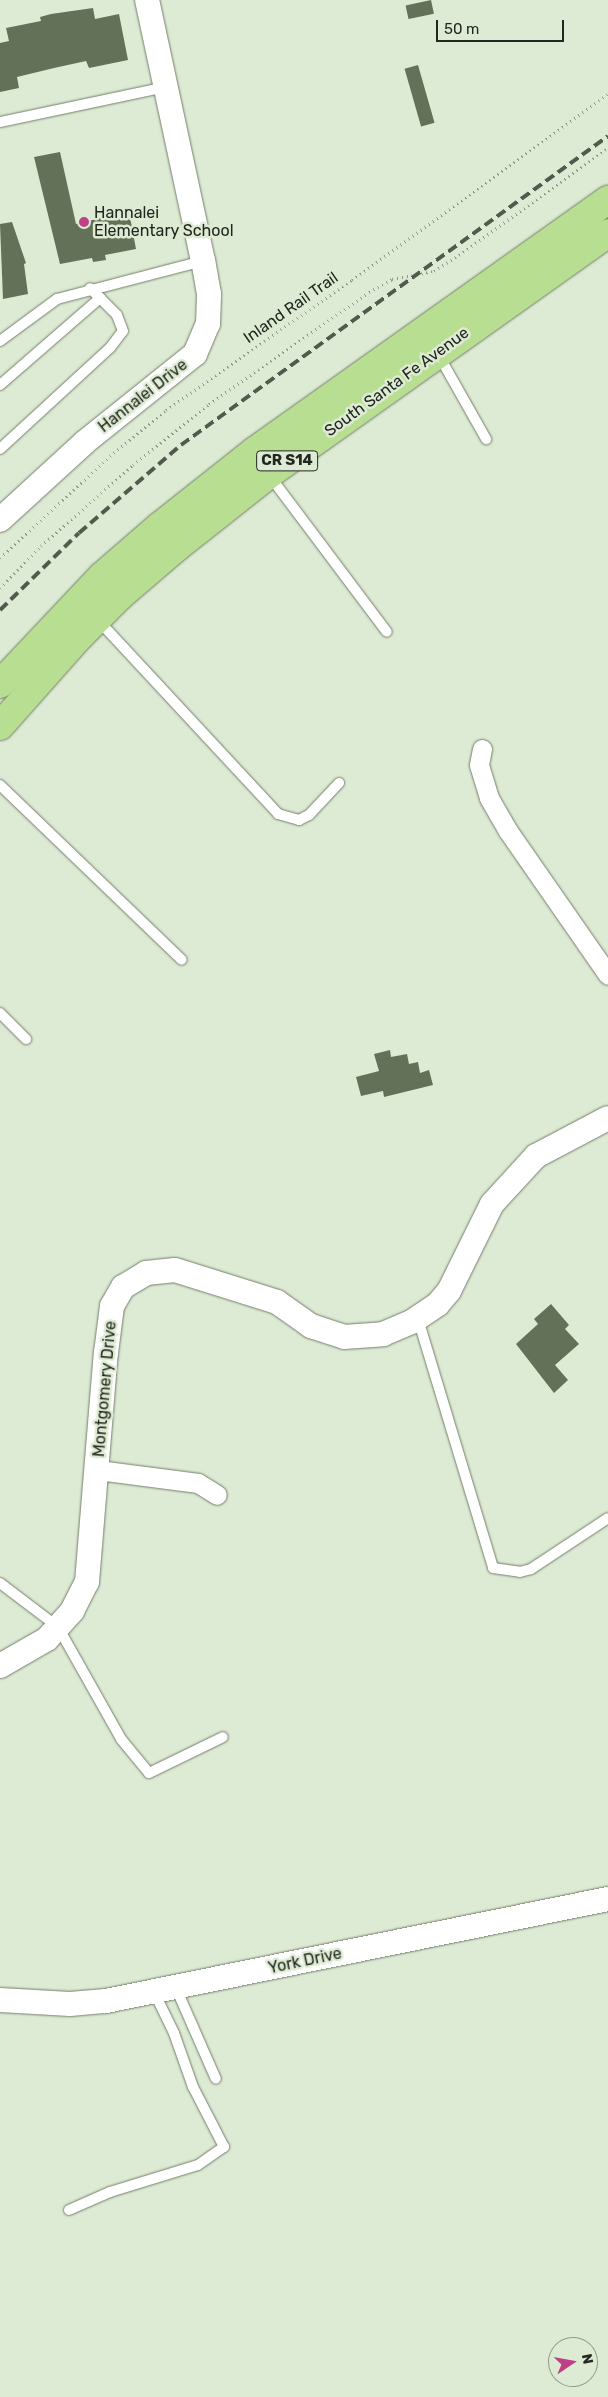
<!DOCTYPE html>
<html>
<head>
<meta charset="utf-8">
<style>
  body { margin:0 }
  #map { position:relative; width:608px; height:2397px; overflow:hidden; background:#deebd4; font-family:Rubik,sans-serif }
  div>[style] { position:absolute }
  .building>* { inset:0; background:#637158; transform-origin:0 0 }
  .path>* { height:3px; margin-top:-1.5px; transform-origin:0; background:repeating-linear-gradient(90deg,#909a89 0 1px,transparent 0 5px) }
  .roads { filter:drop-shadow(0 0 1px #727e69) drop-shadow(0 0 1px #727e69) }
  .service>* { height:10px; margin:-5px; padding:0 5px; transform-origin:5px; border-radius:5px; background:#fff }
  .minor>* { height:19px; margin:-9.5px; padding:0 9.5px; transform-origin:9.5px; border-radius:9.5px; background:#fff }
  .tertiary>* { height:24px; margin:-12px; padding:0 12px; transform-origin:12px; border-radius:12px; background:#fff }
  .primary>* { height:28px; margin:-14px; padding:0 14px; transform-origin:14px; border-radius:14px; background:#b8de91 }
  .rail>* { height:4px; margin-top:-2px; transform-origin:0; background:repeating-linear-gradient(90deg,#52594d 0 10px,transparent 0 15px) }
  .dots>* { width:14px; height:14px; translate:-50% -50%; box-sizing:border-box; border:2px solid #deebd4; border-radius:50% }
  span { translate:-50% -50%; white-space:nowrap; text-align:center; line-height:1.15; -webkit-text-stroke:5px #deebd4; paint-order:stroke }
  .shield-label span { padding:1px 4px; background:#deebd4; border:1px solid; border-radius:4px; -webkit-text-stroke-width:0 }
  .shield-label { font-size:15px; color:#21261e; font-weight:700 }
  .poi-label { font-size:16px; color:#21261e }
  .left { translate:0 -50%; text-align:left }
  .street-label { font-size:16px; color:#21261e }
  .north { position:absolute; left:548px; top:2337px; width:50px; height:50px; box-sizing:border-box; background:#deebd4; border:1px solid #929c8b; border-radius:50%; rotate:78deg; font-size:14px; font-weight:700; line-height:20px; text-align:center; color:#21261e }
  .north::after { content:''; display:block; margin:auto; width:18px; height:22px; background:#bf3f89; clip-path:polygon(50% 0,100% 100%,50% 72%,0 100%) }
  .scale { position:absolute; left:436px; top:20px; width:128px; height:22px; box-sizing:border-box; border:2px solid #21261e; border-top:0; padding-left:6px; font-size:15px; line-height:18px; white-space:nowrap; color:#21261e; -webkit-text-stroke:4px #deebd4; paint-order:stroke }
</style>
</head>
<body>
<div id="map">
  <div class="building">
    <div style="left:431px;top:0;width:14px;height:26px;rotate:78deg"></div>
    <div style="clip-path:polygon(93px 8px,95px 19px,119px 14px,128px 60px,89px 68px,86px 61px,54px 68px,17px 77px,19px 88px,0 92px,0 43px,9px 41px,6px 28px,41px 21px,40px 17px,51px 14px)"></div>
    <div style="left:418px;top:65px;width:60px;height:14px;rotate:74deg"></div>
    <div style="clip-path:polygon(60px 152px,76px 224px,126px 212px,126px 217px,130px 217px,136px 249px,105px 255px,106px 260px,93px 262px,92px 258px,60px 264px,34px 157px)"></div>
    <div style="clip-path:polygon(12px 222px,26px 263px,24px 264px,28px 294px,3px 299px,0 224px)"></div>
    <div style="clip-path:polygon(390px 1050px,391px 1057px,407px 1054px,409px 1064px,418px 1062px,420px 1073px,429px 1070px,433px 1085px,384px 1097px,383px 1091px,361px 1096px,356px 1077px,379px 1071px,374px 1054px)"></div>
    <div style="clip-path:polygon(551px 1304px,569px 1325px,565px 1329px,579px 1344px,555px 1365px,568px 1380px,554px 1393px,516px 1344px,538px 1324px,534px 1319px)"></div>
  </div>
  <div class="path">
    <div style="left:0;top:558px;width:150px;rotate:-42.8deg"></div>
    <div style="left:110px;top:456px;width:72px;rotate:-39.4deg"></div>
    <div style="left:166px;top:410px;width:227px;rotate:-35deg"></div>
    <div style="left:352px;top:280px;width:316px;rotate:-36deg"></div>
    <div style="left:0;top:588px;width:59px;rotate:-45.7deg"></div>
    <div style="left:41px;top:546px;width:123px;rotate:-41.4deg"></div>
    <div style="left:133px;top:465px;width:97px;rotate:-38.8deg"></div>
    <div style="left:209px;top:404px;width:195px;rotate:-35deg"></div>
    <div style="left:369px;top:292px;width:26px;rotate:-29deg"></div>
    <div style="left:392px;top:279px;width:43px;rotate:-10.8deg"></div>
    <div style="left:434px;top:271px;width:30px;rotate:-33deg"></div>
    <div style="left:459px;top:255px;width:183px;rotate:-35.7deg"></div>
  </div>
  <div class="roads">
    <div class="service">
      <div style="left:0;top:122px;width:170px;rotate:-11.9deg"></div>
      <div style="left:0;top:341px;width:71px;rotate:-36.4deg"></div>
      <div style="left:57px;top:299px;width:151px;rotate:-14.6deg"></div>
      <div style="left:438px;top:354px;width:98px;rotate:60.5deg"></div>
      <div style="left:0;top:385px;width:133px;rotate:-41deg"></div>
      <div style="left:0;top:449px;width:149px;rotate:-42.6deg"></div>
      <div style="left:110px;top:348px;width:21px;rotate:-53deg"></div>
      <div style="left:123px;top:331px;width:17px;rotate:-111deg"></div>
      <div style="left:117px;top:315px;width:38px;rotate:-135deg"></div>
      <div style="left:269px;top:475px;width:196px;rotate:53.1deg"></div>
      <div style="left:98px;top:620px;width:265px;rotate:47.1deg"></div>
      <div style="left:278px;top:814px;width:22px;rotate:16deg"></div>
      <div style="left:299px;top:820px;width:11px;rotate:-27deg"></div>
      <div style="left:309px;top:815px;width:44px;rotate:-46.8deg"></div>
      <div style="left:0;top:785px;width:252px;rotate:43.9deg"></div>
      <div style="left:0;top:1013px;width:37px;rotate:45deg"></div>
      <div style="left:418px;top:1319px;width:260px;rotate:73.2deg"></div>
      <div style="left:493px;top:1568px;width:27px;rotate:8deg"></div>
      <div style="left:520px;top:1572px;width:11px;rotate:-15deg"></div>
      <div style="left:531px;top:1569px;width:92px;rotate:-33.5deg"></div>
      <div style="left:0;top:1583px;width:73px;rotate:37.2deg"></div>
      <div style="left:58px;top:1627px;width:129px;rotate:60.6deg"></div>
      <div style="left:121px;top:1739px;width:44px;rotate:50.5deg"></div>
      <div style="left:149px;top:1773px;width:82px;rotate:-25.9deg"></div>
      <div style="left:176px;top:1988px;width:99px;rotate:66.3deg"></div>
      <div style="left:69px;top:2210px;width:45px;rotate:-23.7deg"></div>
      <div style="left:110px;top:2192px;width:92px;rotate:-17.1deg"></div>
      <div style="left:198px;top:2165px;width:32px;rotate:-35deg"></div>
      <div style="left:224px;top:2147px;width:68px;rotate:-117.3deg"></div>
      <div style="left:193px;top:2087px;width:57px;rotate:-109.4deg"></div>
      <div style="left:174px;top:2033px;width:46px;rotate:-116deg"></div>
    </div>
    <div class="minor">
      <div style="left:482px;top:749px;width:16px;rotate:101deg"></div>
      <div style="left:479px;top:765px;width:34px;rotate:73deg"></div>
      <div style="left:489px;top:798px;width:38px;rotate:60deg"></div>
      <div style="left:508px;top:831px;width:175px;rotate:55.2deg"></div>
      <div style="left:98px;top:1470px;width:101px;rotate:7.4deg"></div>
      <div style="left:198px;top:1483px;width:22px;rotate:32deg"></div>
    </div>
    <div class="tertiary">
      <div style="left:0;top:520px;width:115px;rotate:-42.5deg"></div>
      <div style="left:85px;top:442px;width:141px;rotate:-38.7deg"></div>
      <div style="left:195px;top:354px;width:33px;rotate:-67deg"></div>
      <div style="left:208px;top:324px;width:30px;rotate:-88deg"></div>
      <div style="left:209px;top:294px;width:34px;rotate:-100deg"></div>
      <div style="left:203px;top:261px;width:267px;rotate:-102.1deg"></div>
      <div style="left:0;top:1666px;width:54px;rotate:-29.9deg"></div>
      <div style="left:47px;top:1639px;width:38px;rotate:-48deg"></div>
      <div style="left:72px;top:1611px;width:33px;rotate:-63deg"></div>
      <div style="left:87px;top:1582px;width:230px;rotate:-85.3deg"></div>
      <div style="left:106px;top:1353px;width:47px;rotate:-82.7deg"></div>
      <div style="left:112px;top:1306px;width:22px;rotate:-60deg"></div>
      <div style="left:123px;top:1287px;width:27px;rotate:-31deg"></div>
      <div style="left:146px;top:1273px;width:29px;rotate:-6deg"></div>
      <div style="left:175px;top:1270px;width:107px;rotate:17.4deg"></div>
      <div style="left:277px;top:1302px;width:42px;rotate:35.2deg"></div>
      <div style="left:311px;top:1326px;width:35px;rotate:18deg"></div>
      <div style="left:344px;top:1337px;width:39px;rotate:-4deg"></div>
      <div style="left:383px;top:1334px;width:33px;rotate:-23deg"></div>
      <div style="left:413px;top:1321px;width:30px;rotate:-34deg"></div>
      <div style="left:438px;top:1304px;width:17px;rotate:-50deg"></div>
      <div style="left:449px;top:1291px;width:97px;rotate:-63.7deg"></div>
      <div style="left:492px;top:1204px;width:65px;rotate:-47.5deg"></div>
      <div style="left:536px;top:1156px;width:81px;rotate:-27.8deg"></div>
      <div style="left:0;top:2000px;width:70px;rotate:3.3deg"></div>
      <div style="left:70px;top:2004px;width:36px;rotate:-5deg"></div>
      <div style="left:106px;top:2001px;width:512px;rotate:-11.49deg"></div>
    </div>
    <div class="primary">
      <div style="left:0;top:684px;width:149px;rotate:-46.6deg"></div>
      <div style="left:102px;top:576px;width:77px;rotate:-40.8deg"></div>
      <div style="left:160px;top:526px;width:122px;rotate:-38.4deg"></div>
      <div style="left:256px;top:450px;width:432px;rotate:-35.4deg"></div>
      <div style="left:0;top:726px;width:116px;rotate:-48.5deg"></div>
      <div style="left:77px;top:639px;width:61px;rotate:-45deg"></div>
      <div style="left:120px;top:596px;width:75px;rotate:-40.7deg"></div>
      <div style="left:177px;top:547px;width:121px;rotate:-38.3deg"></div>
      <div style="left:272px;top:472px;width:412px;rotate:-35.4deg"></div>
    </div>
  </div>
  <div class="rail">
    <div style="left:0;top:610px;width:110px;rotate:-44.3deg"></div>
    <div style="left:79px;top:533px;width:135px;rotate:-40.8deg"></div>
    <div style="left:181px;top:445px;width:527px;rotate:-35.89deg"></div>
  </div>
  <div class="dots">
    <div style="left:84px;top:222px;background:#bf3f89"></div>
  </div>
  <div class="shield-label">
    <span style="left:287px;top:461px">CR S14</span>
  </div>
  <div class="poi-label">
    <span class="left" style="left:94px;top:222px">Hannalei<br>Elementary School</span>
  </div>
  <div class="street-label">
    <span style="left:291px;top:308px;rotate:-35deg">Inland Rail Trail</span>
    <span style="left:397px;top:382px;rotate:-36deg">South Santa Fe Avenue</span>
    <span style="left:143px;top:396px;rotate:-38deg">Hannalei Drive</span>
    <span style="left:105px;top:1389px;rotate:-85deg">Montgomery Drive</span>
    <span style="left:305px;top:1961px;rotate:-12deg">York Drive</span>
  </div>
  <div class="north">N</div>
  <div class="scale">50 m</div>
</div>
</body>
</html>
